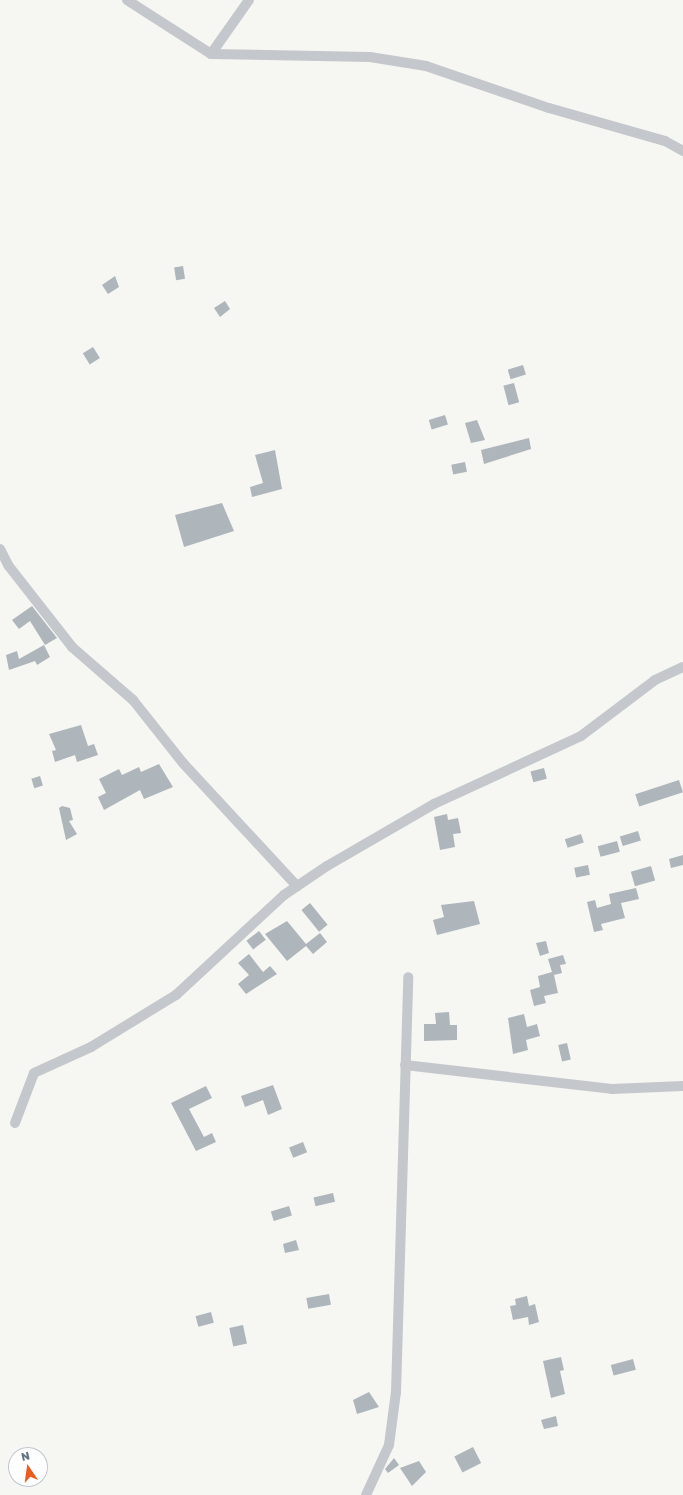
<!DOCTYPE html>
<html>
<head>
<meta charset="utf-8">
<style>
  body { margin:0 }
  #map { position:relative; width:683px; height:1495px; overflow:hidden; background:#f6f7f3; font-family:"Golos Text",sans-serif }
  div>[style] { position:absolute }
  .building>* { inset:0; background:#aeb5bb; transform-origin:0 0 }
  .minor>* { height:10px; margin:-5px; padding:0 5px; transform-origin:5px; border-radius:5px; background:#c4c7cb }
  span { translate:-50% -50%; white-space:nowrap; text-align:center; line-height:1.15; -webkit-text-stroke:4px #fff; paint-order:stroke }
  .north { position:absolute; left:8px; top:1447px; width:40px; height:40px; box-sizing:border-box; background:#fff; border:1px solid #c1c7ce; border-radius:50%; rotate:347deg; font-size:11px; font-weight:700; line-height:16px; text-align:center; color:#647485 }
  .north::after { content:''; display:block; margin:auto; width:14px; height:18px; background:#eb5b1e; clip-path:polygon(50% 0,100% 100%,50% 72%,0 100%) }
</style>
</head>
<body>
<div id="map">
  <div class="building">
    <div style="left:183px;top:266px;width:13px;height:9px;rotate:81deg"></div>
    <div style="clip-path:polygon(115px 276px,119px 287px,108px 294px,102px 285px)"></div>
    <div style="clip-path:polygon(225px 301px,230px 309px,220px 317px,214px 308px)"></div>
    <div style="left:93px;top:347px;width:13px;height:12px;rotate:58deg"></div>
    <div style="left:523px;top:365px;width:10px;height:16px;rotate:73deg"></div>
    <div style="left:514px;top:383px;width:20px;height:11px;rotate:75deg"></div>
    <div style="left:445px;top:415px;width:10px;height:17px;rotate:73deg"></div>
    <div style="clip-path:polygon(477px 420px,485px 440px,471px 443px,465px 423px)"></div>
    <div style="clip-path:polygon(529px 438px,531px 449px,484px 464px,481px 450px)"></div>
    <div style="clip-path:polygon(275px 450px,282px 489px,252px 497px,250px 487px,263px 483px,255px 455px)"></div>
    <div style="left:465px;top:462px;width:10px;height:14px;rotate:79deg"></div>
    <div style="clip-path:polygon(222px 503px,234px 531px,184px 547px,175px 515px)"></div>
    <div style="clip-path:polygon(32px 606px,57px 638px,45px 645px,30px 621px,19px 629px,12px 620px)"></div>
    <div style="clip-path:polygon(44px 645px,50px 657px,37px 665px,35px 661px,9px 670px,6px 655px,17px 651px,19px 659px)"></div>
    <div style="clip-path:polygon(81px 725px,88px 746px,94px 744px,98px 755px,77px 762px,75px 755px,55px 762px,52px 751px,56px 750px,49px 734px)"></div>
    <div style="clip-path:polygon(159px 764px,173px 787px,144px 799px,140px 790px,104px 810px,98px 797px,106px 793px,99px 779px,119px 769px,122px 775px,139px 767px,141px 772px)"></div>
    <div style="left:544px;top:768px;width:11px;height:14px;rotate:75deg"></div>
    <div style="left:40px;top:776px;width:10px;height:9px;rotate:73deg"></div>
    <div style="left:679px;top:780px;width:13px;height:46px;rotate:72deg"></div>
    <div style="clip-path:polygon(62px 806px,70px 808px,73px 820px,69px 821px,77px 834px,66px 840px,59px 808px)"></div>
    <div style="clip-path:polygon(447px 814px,448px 820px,458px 818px,461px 833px,453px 834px,455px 847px,440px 850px,434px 817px)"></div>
    <div style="left:638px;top:831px;width:10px;height:19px;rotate:73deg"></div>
    <div style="left:581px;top:834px;width:9px;height:17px;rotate:72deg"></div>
    <div style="left:617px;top:841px;width:11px;height:20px;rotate:75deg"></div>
    <div style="clip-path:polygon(683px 855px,683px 865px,671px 868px,669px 859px)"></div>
    <div style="left:588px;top:865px;width:10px;height:14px;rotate:79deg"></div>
    <div style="left:651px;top:866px;width:15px;height:21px;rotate:74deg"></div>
    <div style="clip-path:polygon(636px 888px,639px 899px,621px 903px,625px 918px,601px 924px,603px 930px,594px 932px,587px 902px,595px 900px,597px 908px,611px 904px,609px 894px)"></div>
    <div style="clip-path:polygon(474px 901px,480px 924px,437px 935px,433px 920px,444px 917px,441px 905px)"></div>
    <div style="left:310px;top:903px;width:28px;height:11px;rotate:51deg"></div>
    <div style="clip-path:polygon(287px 921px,306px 944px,320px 933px,327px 942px,313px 954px,306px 946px,287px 961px,265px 934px)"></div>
    <div style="left:259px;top:931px;width:11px;height:16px;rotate:52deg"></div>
    <div style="clip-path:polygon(546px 941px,549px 953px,540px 956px,536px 943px)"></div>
    <div style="clip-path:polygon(249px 954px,263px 972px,270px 966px,277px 974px,246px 994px,238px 984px,249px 975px,238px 963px)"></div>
    <div style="clip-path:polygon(563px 955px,566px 964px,560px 965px,562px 973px,554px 975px,558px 993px,544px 996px,546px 1003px,534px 1006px,530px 990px,540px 987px,538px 976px,552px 972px,548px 959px)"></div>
    <div style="clip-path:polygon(449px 1012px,450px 1025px,457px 1025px,457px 1040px,424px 1041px,424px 1024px,436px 1024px,435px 1013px)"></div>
    <div style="clip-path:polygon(524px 1014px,527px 1027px,537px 1024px,540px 1036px,526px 1040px,528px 1050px,513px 1054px,508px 1018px)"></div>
    <div style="left:567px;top:1043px;width:17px;height:9px;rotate:77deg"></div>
    <div style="clip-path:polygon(273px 1085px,282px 1109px,268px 1115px,263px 1100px,245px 1107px,241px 1096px)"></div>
    <div style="clip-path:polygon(206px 1086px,212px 1098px,189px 1109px,204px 1137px,212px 1133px,216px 1142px,196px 1151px,171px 1103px)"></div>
    <div style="left:303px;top:1142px;width:11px;height:15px;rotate:68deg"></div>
    <div style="left:333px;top:1193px;width:9px;height:20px;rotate:77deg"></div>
    <div style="left:289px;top:1206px;width:10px;height:19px;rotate:73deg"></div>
    <div style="clip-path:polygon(296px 1240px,299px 1250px,285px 1253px,283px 1244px)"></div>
    <div style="left:329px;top:1294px;width:11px;height:23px;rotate:80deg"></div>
    <div style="clip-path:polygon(527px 1296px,529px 1306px,535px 1304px,539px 1322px,529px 1325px,528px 1317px,513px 1320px,510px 1306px,516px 1305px,515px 1299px)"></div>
    <div style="left:211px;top:1312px;width:11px;height:16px;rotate:75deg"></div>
    <div style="left:243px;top:1325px;width:19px;height:14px;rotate:78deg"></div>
    <div style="clip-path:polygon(561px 1357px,564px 1370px,560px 1371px,565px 1394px,551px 1398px,543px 1361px)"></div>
    <div style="left:633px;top:1359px;width:11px;height:23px;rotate:75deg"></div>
    <div style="clip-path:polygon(369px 1392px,379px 1407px,357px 1414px,353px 1400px)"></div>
    <div style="clip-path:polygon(556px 1416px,558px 1426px,544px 1429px,541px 1420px)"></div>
    <div style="left:473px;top:1447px;width:18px;height:21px;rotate:63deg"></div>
    <div style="clip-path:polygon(394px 1458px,399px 1465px,388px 1473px,385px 1469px)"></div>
    <div style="clip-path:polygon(419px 1461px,426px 1472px,412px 1486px,400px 1468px)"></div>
  </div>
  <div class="minor">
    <div style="left:127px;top:0;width:100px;rotate:32.7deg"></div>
    <div style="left:211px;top:54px;width:159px;rotate:1.1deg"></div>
    <div style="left:370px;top:57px;width:57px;rotate:9.1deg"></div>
    <div style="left:426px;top:66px;width:130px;rotate:18.9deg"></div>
    <div style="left:549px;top:108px;width:121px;rotate:15.9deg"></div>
    <div style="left:665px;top:141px;width:21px;rotate:29deg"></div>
    <div style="left:211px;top:54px;width:66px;rotate:-54.9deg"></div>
    <div style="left:0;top:549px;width:18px;rotate:63deg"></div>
    <div style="left:8px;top:565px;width:104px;rotate:52deg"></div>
    <div style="left:72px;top:647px;width:81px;rotate:41deg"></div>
    <div style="left:133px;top:700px;width:80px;rotate:51.6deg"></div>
    <div style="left:183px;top:763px;width:168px;rotate:47.2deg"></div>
    <div style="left:405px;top:1065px;width:208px;rotate:6.6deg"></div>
    <div style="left:612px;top:1089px;width:71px;rotate:-2.4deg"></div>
    <div style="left:15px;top:1123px;width:53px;rotate:-69.2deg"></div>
    <div style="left:34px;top:1073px;width:63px;rotate:-24.5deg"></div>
    <div style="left:91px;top:1047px;width:100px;rotate:-31.5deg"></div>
    <div style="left:176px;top:995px;width:147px;rotate:-42.8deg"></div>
    <div style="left:284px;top:895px;width:52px;rotate:-34deg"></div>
    <div style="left:327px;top:866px;width:124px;rotate:-30.1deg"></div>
    <div style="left:434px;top:804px;width:162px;rotate:-24.8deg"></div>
    <div style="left:581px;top:736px;width:93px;rotate:-37.1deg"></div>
    <div style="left:655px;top:680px;width:31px;rotate:-25deg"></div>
    <div style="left:366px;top:1495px;width:55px;rotate:-65.3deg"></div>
    <div style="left:389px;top:1445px;width:53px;rotate:-82.5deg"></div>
    <div style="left:396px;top:1392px;width:415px;rotate:-88.3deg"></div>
  </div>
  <div class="north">N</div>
</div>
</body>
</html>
